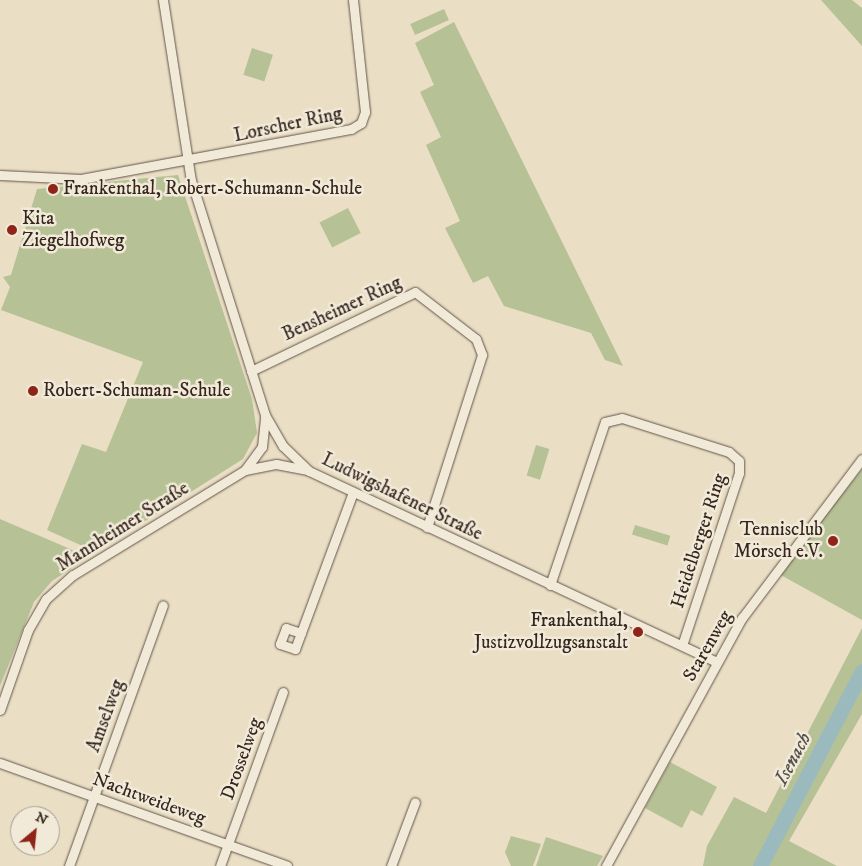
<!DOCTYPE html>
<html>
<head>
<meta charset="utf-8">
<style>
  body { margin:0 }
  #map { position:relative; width:862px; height:866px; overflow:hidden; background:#eadec5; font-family:"IM FELL DW Pica",serif }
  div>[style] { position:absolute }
  .green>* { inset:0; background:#b6c195; transform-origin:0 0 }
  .river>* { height:15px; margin:-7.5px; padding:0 7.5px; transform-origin:7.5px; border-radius:7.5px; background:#9bbabd }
  .roads { filter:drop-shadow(0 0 1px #635448) drop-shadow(0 0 1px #635448) }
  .minor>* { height:9px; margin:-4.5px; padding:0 4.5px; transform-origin:4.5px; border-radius:4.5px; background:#f1ead9 }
  .dots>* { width:14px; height:14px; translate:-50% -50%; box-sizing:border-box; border:2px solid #f1ead9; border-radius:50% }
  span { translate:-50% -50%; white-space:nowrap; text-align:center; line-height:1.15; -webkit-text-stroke:5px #f1ead9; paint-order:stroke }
  .street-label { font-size:19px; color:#36261e }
  .poi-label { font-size:19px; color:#36261e }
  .left { translate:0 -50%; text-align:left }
  .right { translate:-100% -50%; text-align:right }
  .water-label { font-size:20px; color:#54524e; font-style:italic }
  .north { position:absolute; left:10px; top:806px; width:50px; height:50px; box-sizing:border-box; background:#f1ead9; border:1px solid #a69c8e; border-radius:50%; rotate:28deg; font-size:14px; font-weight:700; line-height:20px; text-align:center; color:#36261e }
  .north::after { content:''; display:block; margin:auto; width:18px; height:22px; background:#8f2418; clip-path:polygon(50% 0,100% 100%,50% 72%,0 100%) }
</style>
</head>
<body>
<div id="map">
  <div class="green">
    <div style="clip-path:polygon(821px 0,852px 0,862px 8px,862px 46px)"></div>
    <div style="left:444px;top:9px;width:12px;height:37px;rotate:66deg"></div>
    <div style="clip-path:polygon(454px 22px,623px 366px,605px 360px,591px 333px,504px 306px,488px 276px,473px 283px,445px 228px,460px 221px,426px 145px,441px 137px,420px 92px,434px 85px,415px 43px)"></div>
    <div style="left:252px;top:48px;width:22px;height:28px;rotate:18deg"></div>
    <div style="clip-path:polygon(178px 175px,252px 399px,257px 433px,243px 459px,96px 552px,47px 530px,82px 444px,106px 452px,143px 362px,1px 310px,10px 287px,3px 277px,11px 275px,37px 189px)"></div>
    <div style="left:348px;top:208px;width:28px;height:32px;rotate:63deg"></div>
    <div style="left:536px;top:445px;width:14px;height:32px;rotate:17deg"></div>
    <div style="clip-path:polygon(862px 469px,862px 620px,779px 574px)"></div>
    <div style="clip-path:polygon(0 519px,89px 557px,52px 581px,34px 602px,0 686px)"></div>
    <div style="left:635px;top:525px;width:37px;height:10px;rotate:17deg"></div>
    <div style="clip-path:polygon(862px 628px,862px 714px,789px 841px,837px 866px,703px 866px,707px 846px,734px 797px,766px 813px)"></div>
    <div style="clip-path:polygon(670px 762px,717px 787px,702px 816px,691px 810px,682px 828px,645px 808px)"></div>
    <div style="clip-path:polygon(511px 836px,541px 844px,533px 866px,511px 866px,505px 852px)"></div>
    <div style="clip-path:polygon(546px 837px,603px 856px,597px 866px,536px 866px)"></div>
  </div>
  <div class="river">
    <div style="left:760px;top:866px;width:220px;rotate:-62.4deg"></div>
  </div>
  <div class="roads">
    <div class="minor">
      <div style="left:163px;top:0;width:182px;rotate:81.2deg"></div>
      <div style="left:191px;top:180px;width:246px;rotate:72.5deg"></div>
      <div style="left:265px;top:415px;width:36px;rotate:60deg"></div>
      <div style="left:283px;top:446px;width:36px;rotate:44deg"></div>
      <div style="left:309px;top:471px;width:450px;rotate:25.1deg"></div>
      <div style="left:0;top:175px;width:81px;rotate:2.8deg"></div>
      <div style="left:81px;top:179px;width:275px;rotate:-10.5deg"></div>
      <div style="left:351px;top:129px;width:12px;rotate:-31deg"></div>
      <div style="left:361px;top:123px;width:12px;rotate:-70deg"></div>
      <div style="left:365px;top:112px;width:113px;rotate:-96.1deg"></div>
      <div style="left:251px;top:371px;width:182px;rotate:-25.7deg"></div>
      <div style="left:415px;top:292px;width:77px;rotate:37.6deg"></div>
      <div style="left:476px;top:339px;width:17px;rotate:69deg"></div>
      <div style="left:482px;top:355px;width:181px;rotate:107.7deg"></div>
      <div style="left:245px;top:470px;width:32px;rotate:-11deg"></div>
      <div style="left:276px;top:464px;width:31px;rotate:11deg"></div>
      <div style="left:550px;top:585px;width:172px;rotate:-71.4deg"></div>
      <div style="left:605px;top:422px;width:17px;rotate:-13deg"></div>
      <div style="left:622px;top:418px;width:112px;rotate:17.6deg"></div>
      <div style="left:729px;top:452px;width:13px;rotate:42deg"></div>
      <div style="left:739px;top:461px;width:12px;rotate:90deg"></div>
      <div style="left:739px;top:473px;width:181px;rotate:108.3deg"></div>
      <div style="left:301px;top:633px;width:16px;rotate:-162deg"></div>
      <div style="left:286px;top:628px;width:17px;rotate:111deg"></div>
      <div style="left:280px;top:644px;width:16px;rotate:18deg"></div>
      <div style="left:295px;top:649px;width:167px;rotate:-69.7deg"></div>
      <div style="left:0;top:710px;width:85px;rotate:-70.7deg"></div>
      <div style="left:28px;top:630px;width:36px;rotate:-60deg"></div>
      <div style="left:46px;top:599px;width:36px;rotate:-42deg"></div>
      <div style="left:73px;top:575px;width:202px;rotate:-31.4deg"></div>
      <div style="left:245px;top:470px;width:29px;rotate:-54deg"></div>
      <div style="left:262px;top:447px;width:30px;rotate:-84deg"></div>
      <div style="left:0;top:763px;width:305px;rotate:19.7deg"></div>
      <div style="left:69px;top:866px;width:277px;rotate:-70.2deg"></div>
      <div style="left:220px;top:866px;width:185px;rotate:-70.1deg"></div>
      <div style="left:391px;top:866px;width:68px;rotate:-69.4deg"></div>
      <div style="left:606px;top:866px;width:283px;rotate:-61.3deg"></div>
      <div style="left:742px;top:618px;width:199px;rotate:-53deg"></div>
    </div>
  </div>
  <div class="dots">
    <div style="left:53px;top:189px;background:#8f2418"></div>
    <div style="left:12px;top:230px;background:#8f2418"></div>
    <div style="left:33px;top:391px;background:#8f2418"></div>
    <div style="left:833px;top:541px;background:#8f2418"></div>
    <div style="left:638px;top:632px;background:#8f2418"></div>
  </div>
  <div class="street-label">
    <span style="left:288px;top:125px;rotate:-12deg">Lorscher Ring</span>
    <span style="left:342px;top:309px;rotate:-25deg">Bensheimer Ring</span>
    <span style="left:402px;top:497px;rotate:26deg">Ludwigshafener Straße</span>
    <span style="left:123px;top:527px;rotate:-32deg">Mannheimer Straße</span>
    <span style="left:699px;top:541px;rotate:-72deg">Heidelberger Ring</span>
    <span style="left:708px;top:646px;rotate:-60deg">Starenweg</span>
    <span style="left:106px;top:716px;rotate:-70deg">Amselweg</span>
    <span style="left:242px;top:759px;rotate:-70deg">Drosselweg</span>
    <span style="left:149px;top:799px;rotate:20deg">Nachtweideweg</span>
  </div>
  <div class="poi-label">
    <span class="left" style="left:63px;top:189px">Frankenthal, Robert-Schumann-Schule</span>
    <span class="left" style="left:22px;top:230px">Kita<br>Ziegelhofweg</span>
    <span class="left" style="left:43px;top:391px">Robert-Schuman-Schule</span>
    <span class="right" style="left:823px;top:541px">Tennisclub<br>Mörsch e.V.</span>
    <span class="right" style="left:628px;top:632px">Frankenthal,<br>Justizvollzugsanstalt</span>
  </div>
  <div class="water-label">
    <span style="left:793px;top:759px;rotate:-62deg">Isenach</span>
  </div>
  <div class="north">N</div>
</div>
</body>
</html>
